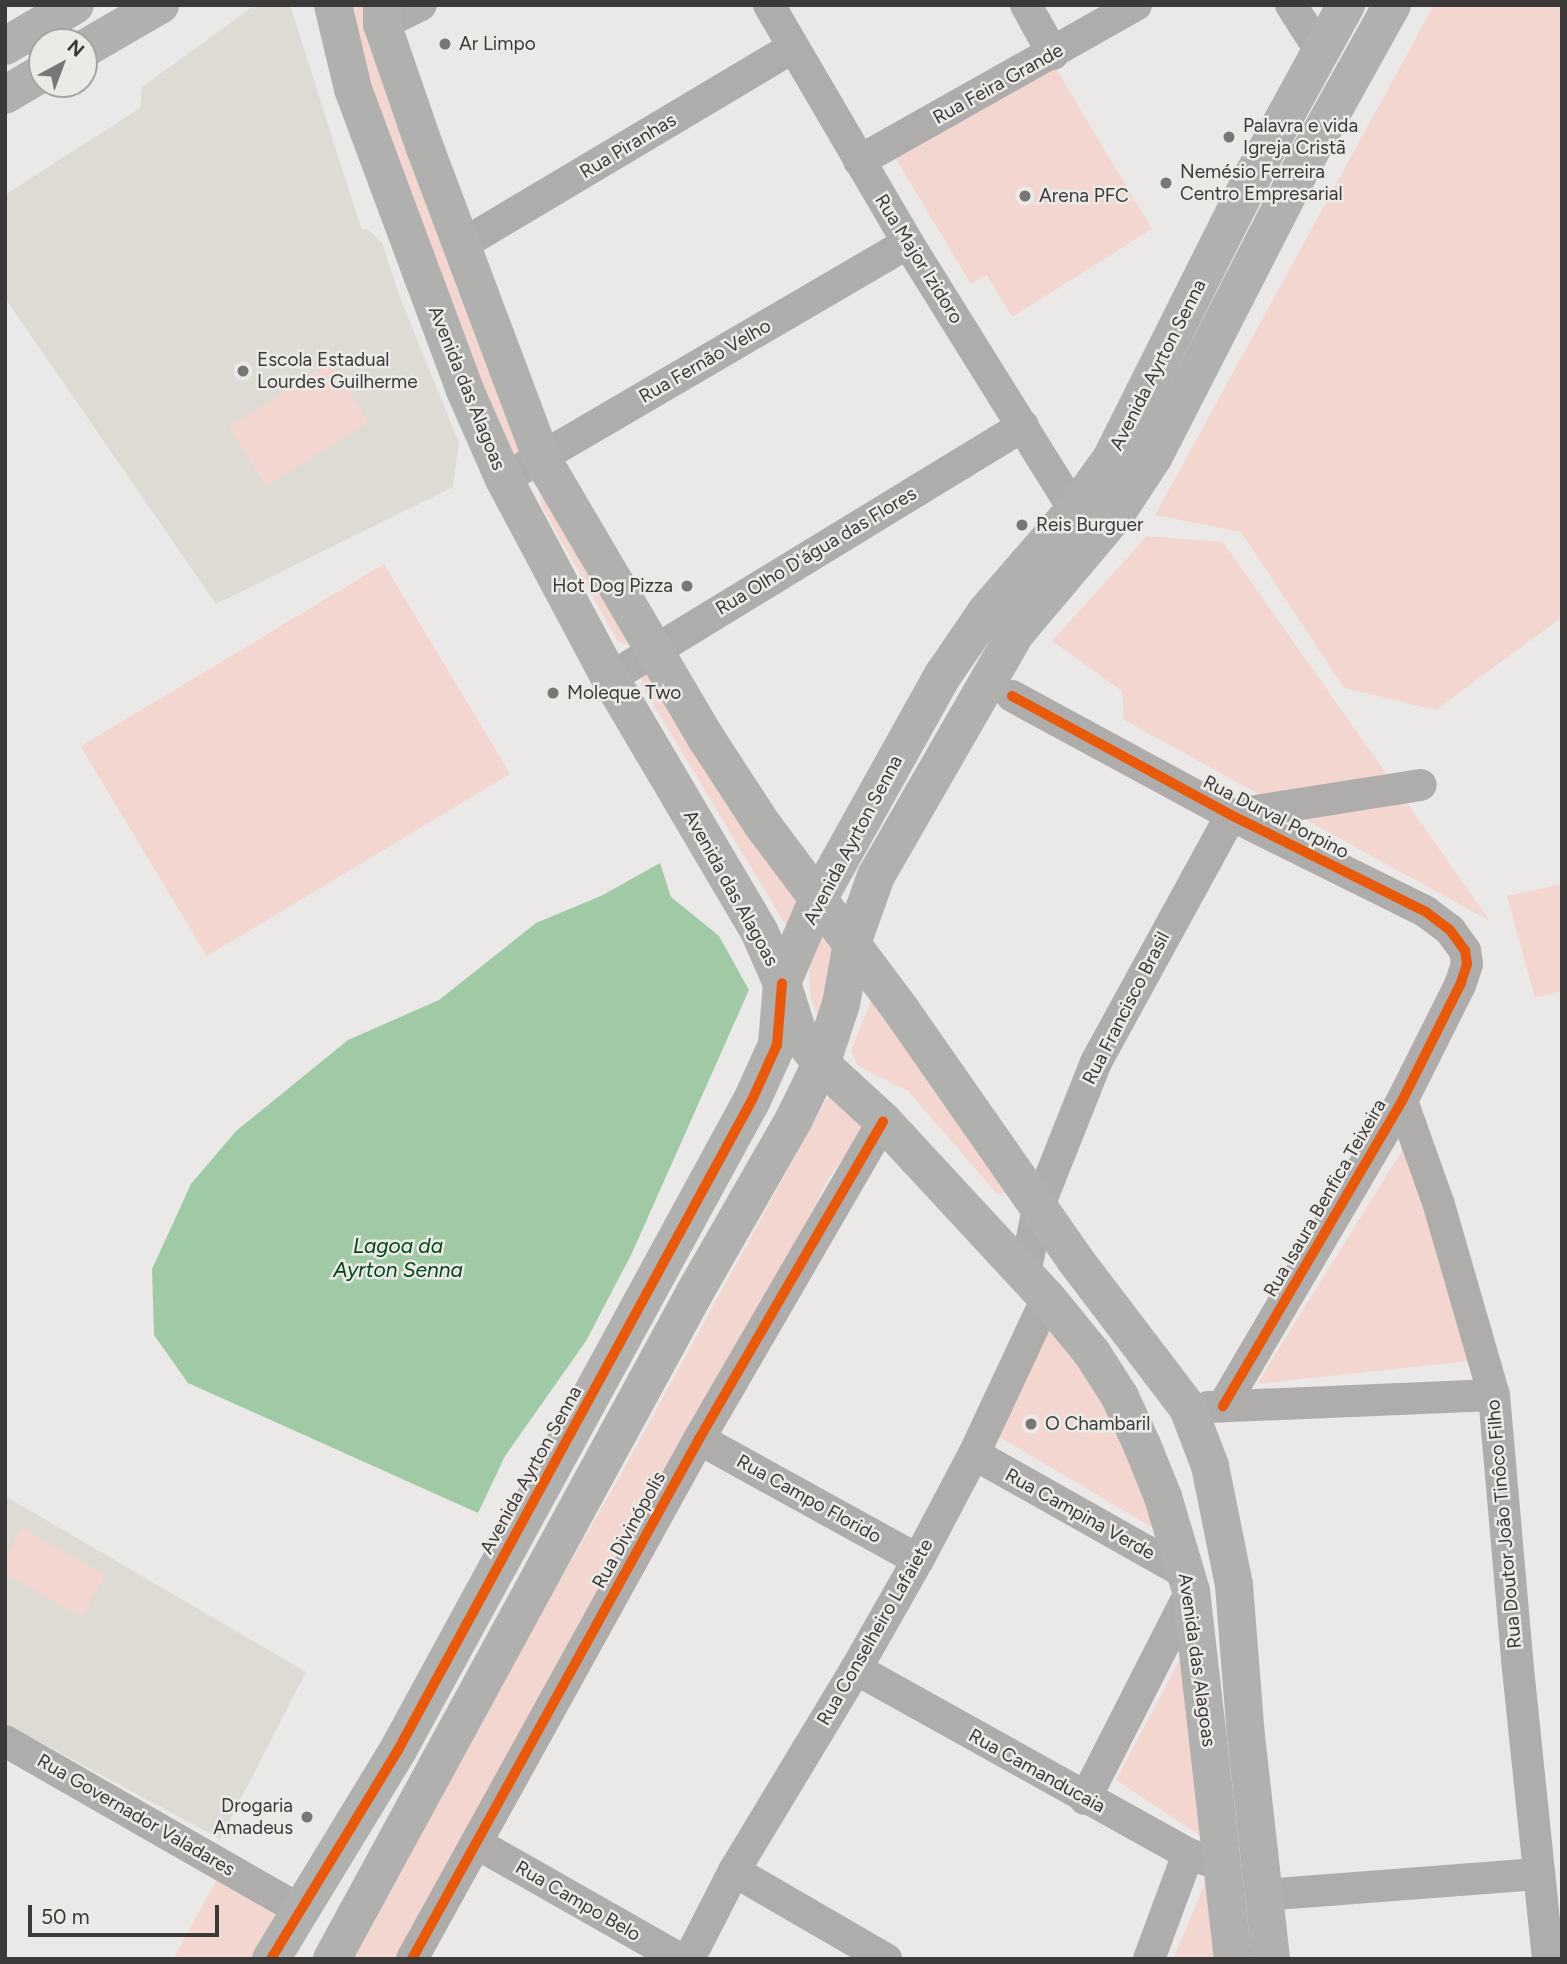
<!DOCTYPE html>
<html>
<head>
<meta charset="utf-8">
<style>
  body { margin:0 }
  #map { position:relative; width:1567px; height:1964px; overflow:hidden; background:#eae9e7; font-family:Figtree,sans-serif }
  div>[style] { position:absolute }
  .built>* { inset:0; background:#dedbd5 }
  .green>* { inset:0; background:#f4d6d1; transform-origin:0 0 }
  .water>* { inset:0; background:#a0caa6 }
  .minor>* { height:32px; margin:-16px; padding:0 16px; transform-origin:16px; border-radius:16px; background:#aeadac }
  .major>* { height:38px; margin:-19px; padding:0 19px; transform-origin:19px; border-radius:19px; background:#b0b0ae }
  .cycleway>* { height:10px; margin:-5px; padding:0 5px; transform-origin:5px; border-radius:5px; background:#e8590c }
  .dots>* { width:19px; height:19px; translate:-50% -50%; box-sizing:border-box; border:4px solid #ebeae6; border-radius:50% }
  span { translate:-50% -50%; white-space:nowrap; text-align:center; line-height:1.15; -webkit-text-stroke:5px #ebeae6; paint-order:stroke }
  .poi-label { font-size:19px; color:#3b3a39 }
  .left { translate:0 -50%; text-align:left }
  .right { translate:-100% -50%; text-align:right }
  .street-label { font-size:19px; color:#3b3a39 }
  .water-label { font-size:21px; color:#004618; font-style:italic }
  .frame { position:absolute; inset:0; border:7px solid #3b3a39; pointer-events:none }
  .north { position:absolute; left:28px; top:28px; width:70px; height:70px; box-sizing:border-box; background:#ebeae6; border:2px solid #a5a4a1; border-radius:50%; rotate:41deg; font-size:19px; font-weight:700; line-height:28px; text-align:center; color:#3b3a39 }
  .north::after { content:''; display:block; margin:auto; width:24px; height:32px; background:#787776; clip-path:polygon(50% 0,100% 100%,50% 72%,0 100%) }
  .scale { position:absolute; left:28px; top:1905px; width:191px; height:32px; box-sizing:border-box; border:4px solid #3b3a39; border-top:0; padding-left:9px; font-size:21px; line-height:24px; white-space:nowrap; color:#3b3a39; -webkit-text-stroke:5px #ebeae6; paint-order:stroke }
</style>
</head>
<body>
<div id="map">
  <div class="built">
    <div style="clip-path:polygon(255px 5px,290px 5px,361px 228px,370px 231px,382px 243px,401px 300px,459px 443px,453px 487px,216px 604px,5px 298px,5px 195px,140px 108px,142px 87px)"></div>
    <div style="clip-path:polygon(5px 1496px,306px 1672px,220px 1839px,5px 1723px)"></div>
  </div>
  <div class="green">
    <div style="clip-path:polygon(342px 5px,374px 5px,535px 447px,518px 457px,508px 448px,460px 330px)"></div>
    <div style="clip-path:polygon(1434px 5px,1562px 5px,1562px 617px,1436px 710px,1344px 688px,1241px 532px,1155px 515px)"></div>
    <div style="clip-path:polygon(1055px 67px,1152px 229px,1012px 317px,987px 275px,971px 284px,896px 159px)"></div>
    <div style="left:331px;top:363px;width:70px;height:120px;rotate:58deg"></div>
    <div style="clip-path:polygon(540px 492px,637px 641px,629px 646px,617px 640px,541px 505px)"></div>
    <div style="clip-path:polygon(1147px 536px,1223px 542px,1490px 921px,1124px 720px,1122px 691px,1052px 641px)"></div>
    <div style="left:384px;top:564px;width:245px;height:354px;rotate:59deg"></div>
    <div style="clip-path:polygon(645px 669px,806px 888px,791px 934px,641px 684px)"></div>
    <div style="clip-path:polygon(1562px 884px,1562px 991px,1535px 998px,1507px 896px)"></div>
    <div style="clip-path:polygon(822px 921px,842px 950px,826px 1038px,811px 998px,809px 969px)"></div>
    <div style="clip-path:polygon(878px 983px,1013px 1191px,997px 1194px,908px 1091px,858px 1066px,851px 1051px)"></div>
    <div style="clip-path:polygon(831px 1091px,866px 1111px,858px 1136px,826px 1183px,791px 1253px,401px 1959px,342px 1959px,616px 1483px)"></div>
    <div style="clip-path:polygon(1411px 1136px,1479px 1360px,1257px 1384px)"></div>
    <div style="clip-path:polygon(1057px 1319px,1175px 1541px,991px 1432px)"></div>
    <div style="clip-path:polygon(22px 1528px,105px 1575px,82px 1617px,5px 1574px,5px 1557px)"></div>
    <div style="clip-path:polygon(1187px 1646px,1204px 1838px,1116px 1780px)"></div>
    <div style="clip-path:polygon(220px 1874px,285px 1902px,252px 1959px,173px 1959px)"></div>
    <div style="clip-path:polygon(1206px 1881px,1226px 1959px,1173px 1959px)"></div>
  </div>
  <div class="water">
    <div style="clip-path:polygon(660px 863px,671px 897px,719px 936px,749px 990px,632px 1253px,586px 1341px,505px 1456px,478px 1513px,188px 1383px,154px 1335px,152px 1269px,191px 1184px,236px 1131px,348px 1040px,439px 1000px,536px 923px,603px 895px)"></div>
  </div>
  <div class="minor">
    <div style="left:769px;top:5px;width:276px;rotate:59.7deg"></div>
    <div style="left:908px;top:243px;width:314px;rotate:58.1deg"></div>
    <div style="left:1026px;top:5px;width:56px;rotate:61.1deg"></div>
    <div style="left:1291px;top:5px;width:56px;rotate:57.4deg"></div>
    <div style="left:382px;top:24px;width:43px;rotate:-26deg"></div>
    <div style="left:859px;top:161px;width:318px;rotate:-29.4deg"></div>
    <div style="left:463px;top:244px;width:384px;rotate:-30.8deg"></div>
    <div style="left:504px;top:479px;width:468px;rotate:-30.3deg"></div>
    <div style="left:610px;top:678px;width:484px;rotate:-31.4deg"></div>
    <div style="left:1012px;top:696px;width:249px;rotate:28.5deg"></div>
    <div style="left:1231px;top:815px;width:218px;rotate:26.4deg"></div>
    <div style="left:1426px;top:912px;width:30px;rotate:37deg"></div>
    <div style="left:1450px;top:930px;width:26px;rotate:54deg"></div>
    <div style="left:1465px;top:951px;width:13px;rotate:81deg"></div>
    <div style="left:1467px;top:964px;width:22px;rotate:108deg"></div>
    <div style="left:1460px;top:985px;width:130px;rotate:116.6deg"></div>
    <div style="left:1402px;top:1101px;width:354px;rotate:120.4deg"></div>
    <div style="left:1402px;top:1101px;width:110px;rotate:70.4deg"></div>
    <div style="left:1439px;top:1205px;width:198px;rotate:73.9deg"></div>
    <div style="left:1494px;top:1395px;width:265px;rotate:85deg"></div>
    <div style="left:1517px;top:1659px;width:302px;rotate:84.1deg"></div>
    <div style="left:1025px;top:1274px;width:67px;rotate:-78.9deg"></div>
    <div style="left:1038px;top:1208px;width:157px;rotate:-68.3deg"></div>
    <div style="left:1096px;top:1062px;width:281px;rotate:-61.3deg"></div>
    <div style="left:1231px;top:815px;width:192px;rotate:-9deg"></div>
    <div style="left:1208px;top:1407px;width:286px;rotate:-2.4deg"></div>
    <div style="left:699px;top:1439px;width:250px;rotate:28.9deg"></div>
    <div style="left:974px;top:1454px;width:244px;rotate:29.4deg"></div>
    <div style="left:856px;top:1669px;width:380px;rotate:29.1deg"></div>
    <div style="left:1188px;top:1854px;width:36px;rotate:18deg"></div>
    <div style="left:5px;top:1741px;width:342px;rotate:29.8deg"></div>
    <div style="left:1085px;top:1799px;width:233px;rotate:-63deg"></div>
    <div style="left:476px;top:1843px;width:235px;rotate:29.6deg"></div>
    <div style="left:734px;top:1871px;width:176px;rotate:30.1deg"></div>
    <div style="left:1264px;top:1895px;width:276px;rotate:-4.4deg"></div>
    <div style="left:412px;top:1959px;width:594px;rotate:-61.1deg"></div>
    <div style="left:699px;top:1439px;width:367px;rotate:-59.9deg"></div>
    <div style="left:689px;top:1959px;width:99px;rotate:-62.9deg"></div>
    <div style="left:734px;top:1871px;width:236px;rotate:-58.9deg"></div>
    <div style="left:856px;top:1669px;width:125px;rotate:-60.4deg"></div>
    <div style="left:918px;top:1560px;width:120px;rotate:-62.2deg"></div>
    <div style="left:974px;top:1454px;width:172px;rotate:-64.9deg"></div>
    <div style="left:1149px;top:1959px;width:112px;rotate:-69.6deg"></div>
  </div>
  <div class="major">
    <div style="left:333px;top:5px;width:86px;rotate:76.6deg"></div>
    <div style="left:353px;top:89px;width:319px;rotate:69.6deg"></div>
    <div style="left:464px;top:388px;width:99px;rotate:66.3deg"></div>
    <div style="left:504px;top:479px;width:225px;rotate:62deg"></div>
    <div style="left:610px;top:678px;width:296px;rotate:59.5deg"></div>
    <div style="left:760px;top:933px;width:55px;rotate:66.3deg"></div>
    <div style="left:782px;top:983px;width:52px;rotate:72.3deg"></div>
    <div style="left:798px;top:1033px;width:39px;rotate:53deg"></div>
    <div style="left:821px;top:1064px;width:84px;rotate:42.6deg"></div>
    <div style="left:883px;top:1121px;width:241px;rotate:47.2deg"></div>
    <div style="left:1047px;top:1298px;width:71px;rotate:50.7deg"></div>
    <div style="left:1092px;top:1353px;width:52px;rotate:57.5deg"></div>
    <div style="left:1120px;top:1397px;width:53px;rotate:65.4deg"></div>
    <div style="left:1142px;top:1445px;width:56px;rotate:68deg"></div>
    <div style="left:1163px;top:1497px;width:98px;rotate:73.4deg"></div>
    <div style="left:1191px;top:1591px;width:370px;rotate:83.5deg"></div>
    <div style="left:382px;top:5px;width:19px;rotate:90deg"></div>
    <div style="left:382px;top:24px;width:131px;rotate:70.9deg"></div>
    <div style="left:425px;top:148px;width:330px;rotate:69.4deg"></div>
    <div style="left:541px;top:457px;width:326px;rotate:59.6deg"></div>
    <div style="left:706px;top:738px;width:103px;rotate:56.9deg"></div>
    <div style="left:762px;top:824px;width:232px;rotate:53.2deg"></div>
    <div style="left:901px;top:1010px;width:306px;rotate:55.1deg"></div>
    <div style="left:1076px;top:1261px;width:185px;rotate:52.7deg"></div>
    <div style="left:1188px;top:1408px;width:62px;rotate:69.2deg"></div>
    <div style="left:1210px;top:1466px;width:121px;rotate:78.6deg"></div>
    <div style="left:1234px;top:1585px;width:151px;rotate:85.5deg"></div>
    <div style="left:1246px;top:1736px;width:224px;rotate:83.6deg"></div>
    <div style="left:5px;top:46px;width:81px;rotate:-30.4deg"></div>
    <div style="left:84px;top:49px;width:88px;rotate:-30.1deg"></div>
    <div style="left:5px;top:95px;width:43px;rotate:-30.7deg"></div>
    <div style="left:271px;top:1959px;width:245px;rotate:-58.7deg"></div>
    <div style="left:398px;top:1750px;width:740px;rotate:-61.43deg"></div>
    <div style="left:752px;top:1100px;width:60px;rotate:-65.6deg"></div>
    <div style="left:777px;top:1045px;width:62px;rotate:-85.4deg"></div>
    <div style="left:782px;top:983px;width:89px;rotate:-66.9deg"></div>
    <div style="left:817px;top:901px;width:259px;rotate:-60.9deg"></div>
    <div style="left:943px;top:675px;width:76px;rotate:-55.7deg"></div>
    <div style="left:986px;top:612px;width:135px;rotate:-49.2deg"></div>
    <div style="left:1074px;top:510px;width:63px;rotate:-54deg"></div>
    <div style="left:1111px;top:459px;width:320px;rotate:-63.4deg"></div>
    <div style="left:1254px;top:173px;width:192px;rotate:-61.3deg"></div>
    <div style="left:332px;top:1959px;width:759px;rotate:-61.44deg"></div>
    <div style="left:695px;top:1292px;width:199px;rotate:-60.2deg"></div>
    <div style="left:794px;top:1119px;width:61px;rotate:-63.9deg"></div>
    <div style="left:821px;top:1064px;width:63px;rotate:-71.6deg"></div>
    <div style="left:841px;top:1004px;width:62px;rotate:-79.8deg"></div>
    <div style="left:852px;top:943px;width:71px;rotate:-70.3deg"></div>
    <div style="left:876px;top:876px;width:279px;rotate:-60.1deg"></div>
    <div style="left:1015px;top:634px;width:157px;rotate:-49.9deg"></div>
    <div style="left:1116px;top:514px;width:69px;rotate:-56.8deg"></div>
    <div style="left:1154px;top:456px;width:329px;rotate:-62.9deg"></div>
    <div style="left:1304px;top:163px;width:181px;rotate:-60.9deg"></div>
  </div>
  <div class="cycleway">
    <div style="left:1012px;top:696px;width:249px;rotate:28.5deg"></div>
    <div style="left:1231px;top:815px;width:218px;rotate:26.4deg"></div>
    <div style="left:1426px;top:912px;width:30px;rotate:37deg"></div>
    <div style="left:1450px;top:930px;width:26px;rotate:54deg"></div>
    <div style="left:1465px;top:951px;width:13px;rotate:81deg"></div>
    <div style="left:1467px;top:964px;width:22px;rotate:108deg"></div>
    <div style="left:1460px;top:985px;width:130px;rotate:116.6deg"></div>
    <div style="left:1402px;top:1101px;width:354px;rotate:120.4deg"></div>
    <div style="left:271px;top:1959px;width:245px;rotate:-58.7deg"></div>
    <div style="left:398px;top:1750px;width:740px;rotate:-61.43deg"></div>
    <div style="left:752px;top:1100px;width:60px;rotate:-65.6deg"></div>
    <div style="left:777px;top:1045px;width:62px;rotate:-85.4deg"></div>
    <div style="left:412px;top:1959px;width:594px;rotate:-61.1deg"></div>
    <div style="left:699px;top:1439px;width:367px;rotate:-59.9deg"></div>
  </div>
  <div class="dots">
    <div style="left:445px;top:44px;background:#787776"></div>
    <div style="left:1229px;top:137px;background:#787776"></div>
    <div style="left:1166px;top:183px;background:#787776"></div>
    <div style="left:1025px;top:196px;background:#787776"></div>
    <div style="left:243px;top:371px;background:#787776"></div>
    <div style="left:1022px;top:525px;background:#787776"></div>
    <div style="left:687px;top:586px;background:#787776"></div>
    <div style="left:553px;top:693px;background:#787776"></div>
    <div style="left:1031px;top:1424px;background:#787776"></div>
    <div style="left:307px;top:1817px;background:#787776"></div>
  </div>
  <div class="poi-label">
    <span class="left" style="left:459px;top:44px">Ar Limpo</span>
    <span class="left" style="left:1243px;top:137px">Palavra e vida<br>Igreja Cristã</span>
    <span class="left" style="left:1180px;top:183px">Nemésio Ferreira<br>Centro Empresarial</span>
    <span class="left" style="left:1039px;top:196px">Arena PFC</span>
    <span class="left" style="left:257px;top:371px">Escola Estadual<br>Lourdes Guilherme</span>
    <span class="left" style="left:1036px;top:525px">Reis Burguer</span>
    <span class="right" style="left:673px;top:586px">Hot Dog Pizza</span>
    <span class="left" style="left:567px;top:693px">Moleque Two</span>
    <span class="left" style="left:1045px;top:1424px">O Chambaril</span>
    <span class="right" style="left:293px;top:1817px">Drogaria<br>Amadeus</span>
  </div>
  <div class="street-label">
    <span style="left:998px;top:84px;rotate:-29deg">Rua Feira Grande</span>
    <span style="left:628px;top:146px;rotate:-31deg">Rua Piranhas</span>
    <span style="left:919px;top:259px;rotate:58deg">Rua Major Izidoro</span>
    <span style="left:705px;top:361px;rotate:-30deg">Rua Fernão Velho</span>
    <span style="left:1158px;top:365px;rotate:-63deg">Avenida Ayrton Senna</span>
    <span style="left:467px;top:388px;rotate:68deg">Avenida das Alagoas</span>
    <span style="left:816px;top:551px;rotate:-31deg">Rua Olho D'água das Flores</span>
    <span style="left:1276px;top:817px;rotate:27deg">Rua Durval Porpino</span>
    <span style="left:853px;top:840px;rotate:-62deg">Avenida Ayrton Senna</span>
    <span style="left:731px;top:888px;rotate:61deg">Avenida das Alagoas</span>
    <span style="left:1126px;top:1008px;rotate:-63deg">Rua Francisco Brasil</span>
    <span style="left:1325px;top:1198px;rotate:-60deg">Rua Isaura Benfica Teixeira</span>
    <span style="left:531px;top:1470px;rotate:-61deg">Avenida Ayrton Senna</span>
    <span style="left:809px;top:1499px;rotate:29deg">Rua Campo Florido</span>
    <span style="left:1080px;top:1514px;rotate:29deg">Rua Campina Verde</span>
    <span style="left:1504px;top:1524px;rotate:-95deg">Rua Doutor João Tinôco Filho</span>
    <span style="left:629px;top:1530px;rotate:-61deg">Rua Divinópolis</span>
    <span style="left:875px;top:1632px;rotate:-60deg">Rua Conselheiro Lafaiete</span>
    <span style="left:1197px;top:1660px;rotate:82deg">Avenida das Alagoas</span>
    <span style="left:1037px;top:1771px;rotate:29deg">Rua Camanducaia</span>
    <span style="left:136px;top:1815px;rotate:30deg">Rua Governador Valadares</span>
    <span style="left:578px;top:1901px;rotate:30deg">Rua Campo Belo</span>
  </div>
  <div class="water-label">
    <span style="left:398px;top:1258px">Lagoa da<br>Ayrton Senna</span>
  </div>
  <div class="frame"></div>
  <div class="north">N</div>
  <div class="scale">50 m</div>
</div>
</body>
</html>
